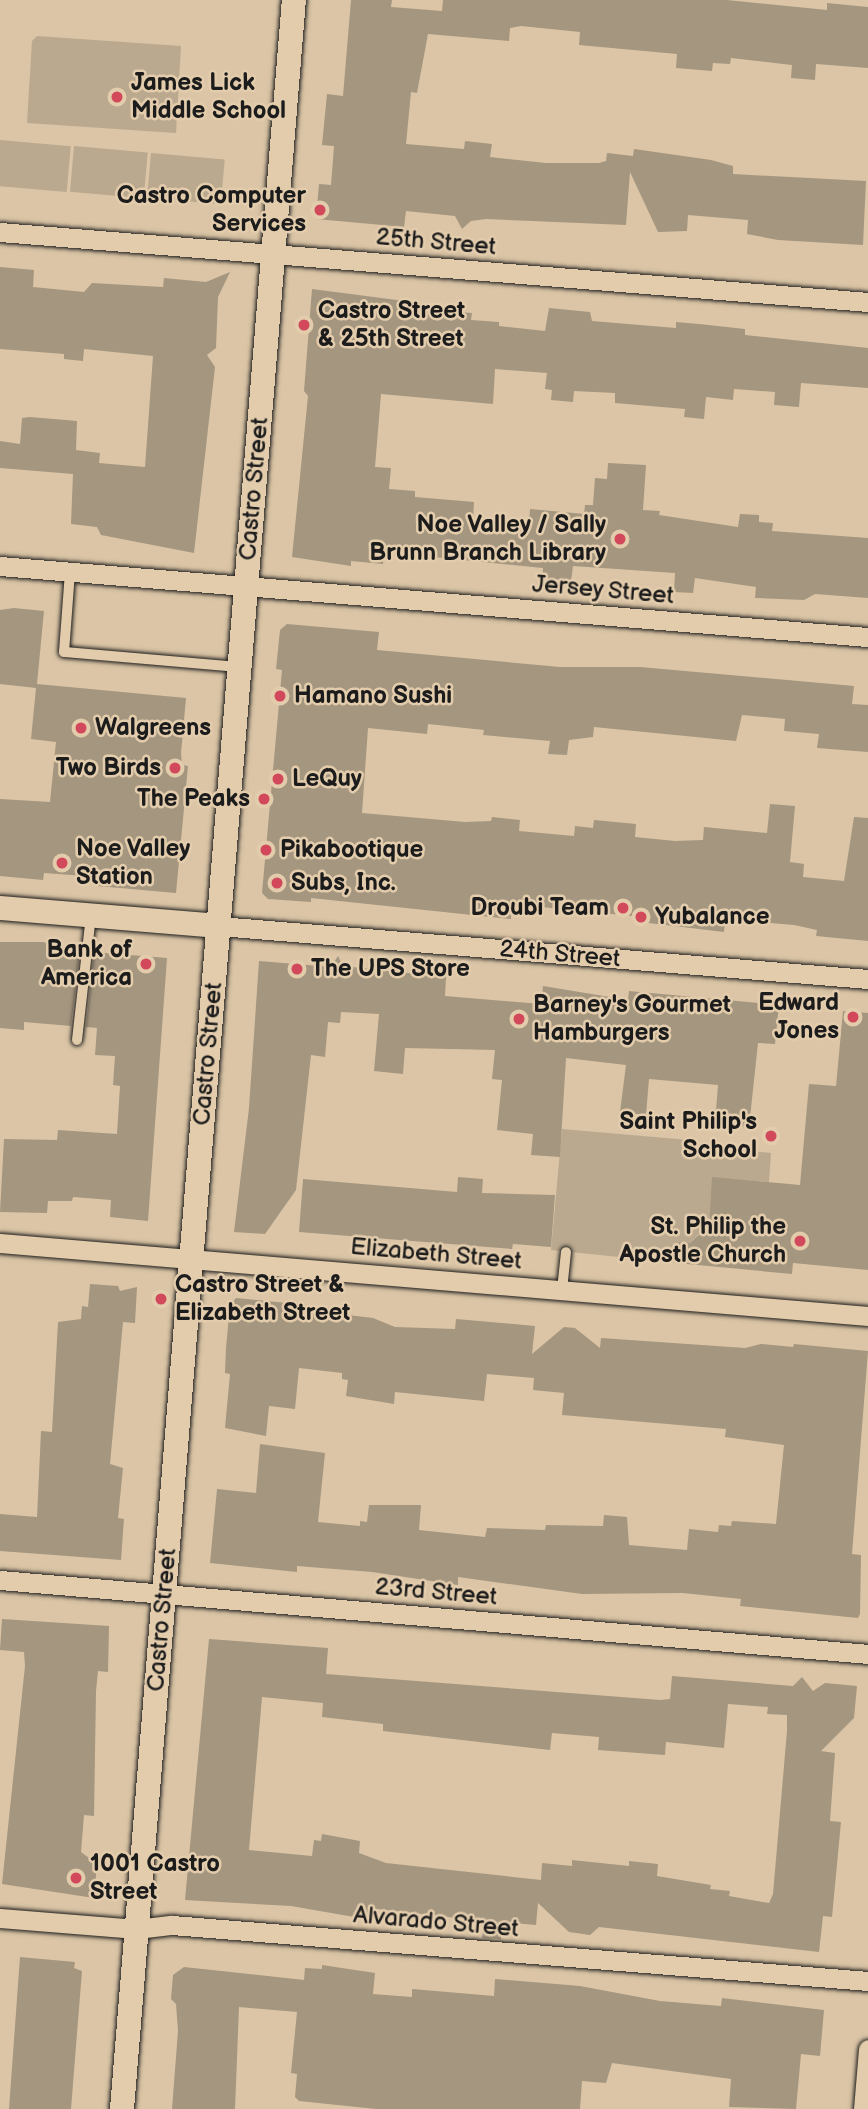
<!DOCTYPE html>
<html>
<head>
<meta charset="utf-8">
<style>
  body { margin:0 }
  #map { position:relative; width:868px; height:2109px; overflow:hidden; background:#dbc5a6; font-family:"Balsamiq Sans",sans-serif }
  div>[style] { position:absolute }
  .green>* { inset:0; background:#bba98f; transform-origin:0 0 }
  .building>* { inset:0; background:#a5967f }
  .roads { filter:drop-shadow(0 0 2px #1c1c1c) drop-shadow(0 0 2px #1c1c1c) }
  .service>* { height:10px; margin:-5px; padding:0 5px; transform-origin:5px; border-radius:5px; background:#e3ccac }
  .minor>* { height:19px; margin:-9.5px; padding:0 9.5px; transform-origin:9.5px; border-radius:9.5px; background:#e3ccac }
  .tertiary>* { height:24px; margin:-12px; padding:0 12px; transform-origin:12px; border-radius:12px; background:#e3ccac }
  .dots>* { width:19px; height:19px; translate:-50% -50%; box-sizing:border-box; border:4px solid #e3ccac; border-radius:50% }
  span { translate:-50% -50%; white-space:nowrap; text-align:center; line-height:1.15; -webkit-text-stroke:5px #e3ccac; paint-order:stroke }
  .poi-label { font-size:24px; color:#1c1c1c; font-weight:700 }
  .left { translate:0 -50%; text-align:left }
  .right { translate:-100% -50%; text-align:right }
  .street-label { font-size:24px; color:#1c1c1c }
</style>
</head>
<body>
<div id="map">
  <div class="green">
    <div style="clip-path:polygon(37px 36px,181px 46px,176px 133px,27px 123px,32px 41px)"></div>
    <div style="left:0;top:140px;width:71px;height:46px;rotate:5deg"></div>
    <div style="left:74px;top:146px;width:74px;height:46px;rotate:5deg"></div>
    <div style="left:151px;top:153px;width:74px;height:45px;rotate:5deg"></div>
    <div style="clip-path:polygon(562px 1129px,689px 1140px,689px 1145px,771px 1153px,769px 1182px,729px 1179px,726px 1218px,709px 1217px,708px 1235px,699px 1234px,690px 1243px,677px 1263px,551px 1250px)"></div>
  </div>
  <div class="building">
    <div style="clip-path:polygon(351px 0,392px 0,391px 7px,442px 11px,443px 0,727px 0,827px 10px,827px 3px,868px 7px,868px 68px,816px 64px,815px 80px,791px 78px,792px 65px,731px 58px,730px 64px,713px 63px,712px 71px,676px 68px,677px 54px,579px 45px,580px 32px,521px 26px,510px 28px,509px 41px,428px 34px,417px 93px,411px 92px,406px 144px,464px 149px,465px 141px,492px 144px,490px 157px,546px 163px,599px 163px,606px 161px,607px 153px,633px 156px,634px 149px,711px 160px,733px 166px,733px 174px,866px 181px,863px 245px,778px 240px,747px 234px,748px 220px,688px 215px,687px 231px,658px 232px,630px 172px,626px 225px,486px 219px,471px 221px,462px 229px,455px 216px,406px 211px,404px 227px,316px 219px,319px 184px,331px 185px,334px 146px,322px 145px,327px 94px,343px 96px)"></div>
    <div style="clip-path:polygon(0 267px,34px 270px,33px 287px,84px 292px,92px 283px,163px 287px,164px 278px,206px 282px,230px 272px,218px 297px,216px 348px,207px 355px,215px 367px,194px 553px,101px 535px,97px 527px,71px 524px,73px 474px,0 468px,0 441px,20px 444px,22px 418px,30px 417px,77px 421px,76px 450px,100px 453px,99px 463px,145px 467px,153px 356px,84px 349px,83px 361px,64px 359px,64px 354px,0 349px)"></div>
    <div style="clip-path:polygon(312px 289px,443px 306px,443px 311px,472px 313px,471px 320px,499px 322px,499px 326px,545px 331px,549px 308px,590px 312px,592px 321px,676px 328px,676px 322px,699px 324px,745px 329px,745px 335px,868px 348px,868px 388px,801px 383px,799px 407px,774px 405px,775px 392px,734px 389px,733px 400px,706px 397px,704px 419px,684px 417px,685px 409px,615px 403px,615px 393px,574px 391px,573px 402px,551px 400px,552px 390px,545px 389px,547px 373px,495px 369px,493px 404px,381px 394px,375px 467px,391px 468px,389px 489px,415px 491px,415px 497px,474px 502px,473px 520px,529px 525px,530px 509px,584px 514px,585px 505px,593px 505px,595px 478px,607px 479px,608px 463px,646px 465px,643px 510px,660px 511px,659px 515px,738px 527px,740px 514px,759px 515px,759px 522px,773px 523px,772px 531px,868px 538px,868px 598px,815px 594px,804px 600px,755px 598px,756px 587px,695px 578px,693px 593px,674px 592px,675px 573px,573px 566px,571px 581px,542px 578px,543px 568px,384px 552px,383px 564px,351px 561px,351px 566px,292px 557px,308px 396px,304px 391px)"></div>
    <div style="clip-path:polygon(14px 608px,44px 611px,37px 684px,186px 698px,181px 753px,182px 765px,188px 766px,176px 893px,97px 886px,84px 881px,85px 876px,44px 873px,43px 880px,0 876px,0 799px,50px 802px,56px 742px,31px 739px,36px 688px,0 684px,0 610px)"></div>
    <div style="clip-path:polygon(287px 624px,379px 632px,377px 650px,560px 667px,640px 667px,854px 686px,852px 704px,868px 705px,868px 752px,817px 748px,819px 734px,784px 731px,785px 719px,742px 715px,736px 741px,594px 727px,593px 737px,569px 740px,567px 755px,548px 754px,550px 741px,483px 735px,484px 730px,428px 724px,427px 734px,368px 728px,362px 813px,465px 822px,491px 821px,492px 817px,520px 820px,519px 831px,574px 836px,575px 826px,593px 828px,594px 820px,636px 824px,635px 837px,675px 841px,703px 840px,704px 827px,767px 833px,770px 804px,795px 806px,790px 862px,804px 864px,803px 877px,844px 881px,854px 817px,868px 818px,868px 941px,816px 936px,817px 930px,794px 925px,725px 919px,724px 932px,632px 921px,632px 916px,541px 907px,541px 915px,511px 912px,511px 919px,311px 898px,311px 902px,268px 899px,262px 893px,282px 670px,276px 669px,280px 630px)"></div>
    <div style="clip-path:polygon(0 942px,43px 942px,80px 951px,71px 1026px,24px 1022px,24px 1030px,0 1028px)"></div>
    <div style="clip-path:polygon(94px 952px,167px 958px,148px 1221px,110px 1217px,111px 1200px,73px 1197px,72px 1201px,48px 1201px,47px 1213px,0 1212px,4px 1139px,57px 1140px,58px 1130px,117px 1134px,120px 1086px,113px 1085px,115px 1056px,95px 1055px,97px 1028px,86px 1027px)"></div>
    <div style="clip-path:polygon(338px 956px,343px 966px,446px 977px,445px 996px,541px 1004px,543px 986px,628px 1000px,629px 991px,779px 1005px,775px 1044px,758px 1043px,749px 1127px,715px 1124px,718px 1085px,649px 1079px,646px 1115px,620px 1112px,626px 1065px,566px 1058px,560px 1157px,531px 1155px,533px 1134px,497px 1130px,502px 1080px,492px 1079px,495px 1050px,405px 1048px,403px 1074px,374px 1071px,379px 1014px,341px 1012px,340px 1023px,328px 1022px,325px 1057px,311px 1055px,296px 1190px,265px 1234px,234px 1232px,249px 1108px,259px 961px,331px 967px)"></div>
    <div style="clip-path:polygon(843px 1011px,868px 1013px,868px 1270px,793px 1263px,792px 1274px,677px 1263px,679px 1242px,690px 1243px,709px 1226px,712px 1177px,800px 1185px,809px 1084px,836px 1086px)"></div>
    <div style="clip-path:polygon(458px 1177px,483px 1179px,482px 1193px,555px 1195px,551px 1247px,513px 1244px,512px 1249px,299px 1232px,303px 1179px,457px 1192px)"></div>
    <div style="clip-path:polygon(90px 1284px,118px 1286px,120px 1291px,137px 1287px,135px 1323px,123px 1322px,110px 1464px,123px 1468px,118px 1518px,124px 1519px,121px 1560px,0 1551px,0 1514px,37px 1517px,41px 1431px,52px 1432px,58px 1322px,81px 1319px,82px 1306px,88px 1307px)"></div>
    <div style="clip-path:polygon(236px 1298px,348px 1309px,348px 1315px,373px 1318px,395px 1327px,455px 1329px,456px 1319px,535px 1326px,532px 1354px,564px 1327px,575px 1328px,600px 1348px,601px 1338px,745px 1348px,761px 1344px,793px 1347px,794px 1344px,868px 1351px,852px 1554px,861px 1555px,860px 1614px,858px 1618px,740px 1606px,741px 1599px,683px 1593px,582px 1594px,458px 1577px,458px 1585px,372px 1572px,297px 1566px,297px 1572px,210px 1563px,217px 1489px,256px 1493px,260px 1444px,325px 1453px,318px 1522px,360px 1526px,360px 1521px,367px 1522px,369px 1505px,421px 1505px,419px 1530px,485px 1537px,487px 1528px,545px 1530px,546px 1525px,603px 1526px,604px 1515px,627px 1517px,629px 1545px,687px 1550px,689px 1529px,718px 1532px,719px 1525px,731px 1526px,732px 1521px,776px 1524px,784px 1445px,725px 1437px,726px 1429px,562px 1415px,564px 1393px,533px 1390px,534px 1378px,487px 1374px,484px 1401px,395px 1392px,394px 1404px,346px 1396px,348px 1380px,342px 1379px,342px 1373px,299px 1368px,295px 1409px,269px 1406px,266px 1436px,225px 1428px,230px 1374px,225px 1373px,226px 1348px,230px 1305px)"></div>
    <div style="clip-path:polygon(2px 1619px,109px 1626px,108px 1672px,98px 1671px,96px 1691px,94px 1816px,84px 1815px,81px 1852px,97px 1864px,94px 1898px,2px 1884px,25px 1666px,24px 1652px,0 1650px)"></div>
    <div style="clip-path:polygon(evenodd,209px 1639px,328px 1648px,326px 1674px,660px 1700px,670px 1699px,672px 1676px,793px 1686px,802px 1677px,813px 1691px,825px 1683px,857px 1686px,854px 1718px,821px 1751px,835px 1753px,830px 1821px,841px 1822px,832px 1917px,823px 1916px,819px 1952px,599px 1927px,590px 1935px,569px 1932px,538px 1903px,536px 1925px,502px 1922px,501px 1939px,482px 1938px,484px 1921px,377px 1909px,377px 1917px,360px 1918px,291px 1906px,185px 1900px,209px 1639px,262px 1697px,323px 1703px,322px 1717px,383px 1724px,383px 1731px,550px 1750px,552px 1733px,599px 1737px,598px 1750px,665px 1755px,666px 1742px,724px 1748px,728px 1704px,768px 1707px,767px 1714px,787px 1715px,787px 1731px,773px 1894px,769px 1903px,729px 1896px,730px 1891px,710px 1889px,711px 1885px,657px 1876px,658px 1864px,629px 1861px,629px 1866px,572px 1860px,572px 1866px,542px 1863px,541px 1880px,386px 1863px,359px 1853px,360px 1841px,322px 1834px,321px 1841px,314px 1840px,312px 1856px,249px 1850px,262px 1697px)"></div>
    <div style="clip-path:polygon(20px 1957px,75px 1962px,74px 1968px,82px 1971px,71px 2109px,9px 2109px)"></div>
    <div style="clip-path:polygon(322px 1965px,375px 1973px,373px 1994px,412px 1997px,412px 1989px,494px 1996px,495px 1979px,580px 1986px,660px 2001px,721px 2006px,722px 1998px,824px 2010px,820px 2056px,801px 2054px,796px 2109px,729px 2107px,731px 2079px,612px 2063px,606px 2083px,582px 2081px,580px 2109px,376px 2109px,299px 2101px,295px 2097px,297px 2074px,291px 2073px,297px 2012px,239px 2007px,235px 2109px,172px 2109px,178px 2031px,176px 2004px,171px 1999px,173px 1975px,184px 1967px,304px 1980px,305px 1968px,322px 1969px)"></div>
  </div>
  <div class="roads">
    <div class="service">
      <div style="left:70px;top:572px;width:80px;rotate:94.3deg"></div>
      <div style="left:64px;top:652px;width:176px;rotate:4.9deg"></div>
      <div style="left:77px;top:1040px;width:125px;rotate:-83.6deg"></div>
      <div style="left:562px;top:1290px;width:38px;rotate:-84deg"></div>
    </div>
    <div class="minor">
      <div style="left:0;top:232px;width:871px;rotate:4.61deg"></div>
      <div style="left:0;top:566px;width:871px;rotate:4.68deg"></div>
      <div style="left:219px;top:926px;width:651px;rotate:4.67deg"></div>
      <div style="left:0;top:1243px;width:871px;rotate:4.81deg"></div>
      <div style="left:0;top:1580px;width:871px;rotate:4.87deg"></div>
      <div style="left:0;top:1918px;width:137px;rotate:4.6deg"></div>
      <div style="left:137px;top:1929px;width:35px;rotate:-7deg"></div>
      <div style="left:172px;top:1925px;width:698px;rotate:4.6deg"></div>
      <div style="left:863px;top:2109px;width:60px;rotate:-85.2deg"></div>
    </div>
    <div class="tertiary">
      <div style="left:0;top:908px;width:220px;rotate:4.7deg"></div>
      <div style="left:122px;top:2109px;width:2116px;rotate:-85.34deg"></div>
    </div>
  </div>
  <div class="dots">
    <div style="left:117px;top:97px;background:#d1495b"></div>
    <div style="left:320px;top:210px;background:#d1495b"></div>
    <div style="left:304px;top:325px;background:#d1495b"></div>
    <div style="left:620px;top:539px;background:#d1495b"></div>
    <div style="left:280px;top:696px;background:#d1495b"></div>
    <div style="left:81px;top:728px;background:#d1495b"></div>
    <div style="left:175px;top:768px;background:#d1495b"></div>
    <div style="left:278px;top:779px;background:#d1495b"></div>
    <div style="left:264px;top:799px;background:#d1495b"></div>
    <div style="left:266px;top:850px;background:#d1495b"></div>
    <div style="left:62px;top:863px;background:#d1495b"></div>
    <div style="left:277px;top:883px;background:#d1495b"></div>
    <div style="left:623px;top:908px;background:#d1495b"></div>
    <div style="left:641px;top:917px;background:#d1495b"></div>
    <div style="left:146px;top:964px;background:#d1495b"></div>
    <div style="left:297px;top:969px;background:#d1495b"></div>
    <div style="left:853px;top:1017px;background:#d1495b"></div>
    <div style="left:519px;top:1019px;background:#d1495b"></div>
    <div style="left:771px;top:1136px;background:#d1495b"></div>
    <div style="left:800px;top:1241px;background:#d1495b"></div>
    <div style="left:161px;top:1299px;background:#d1495b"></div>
    <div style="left:76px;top:1878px;background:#d1495b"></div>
  </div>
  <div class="poi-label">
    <span class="left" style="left:131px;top:97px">James Lick<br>Middle School</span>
    <span class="right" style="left:306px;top:210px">Castro Computer<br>Services</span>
    <span class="left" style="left:318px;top:325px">Castro Street<br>&amp; 25th Street</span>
    <span class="right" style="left:606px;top:539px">Noe Valley / Sally<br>Brunn Branch Library</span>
    <span class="left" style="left:294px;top:696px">Hamano Sushi</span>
    <span class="left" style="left:95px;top:728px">Walgreens</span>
    <span class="right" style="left:161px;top:768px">Two Birds</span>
    <span class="left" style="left:292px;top:779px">LeQuy</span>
    <span class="right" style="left:250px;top:799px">The Peaks</span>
    <span class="left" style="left:76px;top:863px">Noe Valley<br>Station</span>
    <span class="left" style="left:280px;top:850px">Pikabootique</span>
    <span class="left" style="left:291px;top:883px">Subs, Inc.</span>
    <span class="right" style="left:609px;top:908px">Droubi Team</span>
    <span class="left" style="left:655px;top:917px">Yubalance</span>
    <span class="right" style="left:132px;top:964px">Bank of<br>America</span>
    <span class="left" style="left:311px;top:969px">The UPS Store</span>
    <span class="right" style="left:839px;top:1017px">Edward<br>Jones</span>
    <span class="left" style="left:533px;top:1019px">Barney's Gourmet<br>Hamburgers</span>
    <span class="right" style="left:757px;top:1136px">Saint Philip's<br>School</span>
    <span class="right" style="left:786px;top:1241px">St. Philip the<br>Apostle Church</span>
    <span class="left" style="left:175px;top:1299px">Castro Street &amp;<br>Elizabeth Street</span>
    <span class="left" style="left:90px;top:1878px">1001 Castro<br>Street</span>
  </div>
  <div class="street-label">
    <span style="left:436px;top:242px;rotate:5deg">25th Street</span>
    <span style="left:254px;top:489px;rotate:-85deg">Castro Street</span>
    <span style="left:603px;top:590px;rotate:5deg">Jersey Street</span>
    <span style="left:560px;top:954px;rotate:5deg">24th Street</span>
    <span style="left:208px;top:1054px;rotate:-85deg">Castro Street</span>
    <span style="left:436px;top:1254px;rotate:5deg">Elizabeth Street</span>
    <span style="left:436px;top:1592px;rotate:5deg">23rd Street</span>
    <span style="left:162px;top:1620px;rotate:-85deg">Castro Street</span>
    <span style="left:436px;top:1922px;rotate:5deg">Alvarado Street</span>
  </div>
</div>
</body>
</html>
